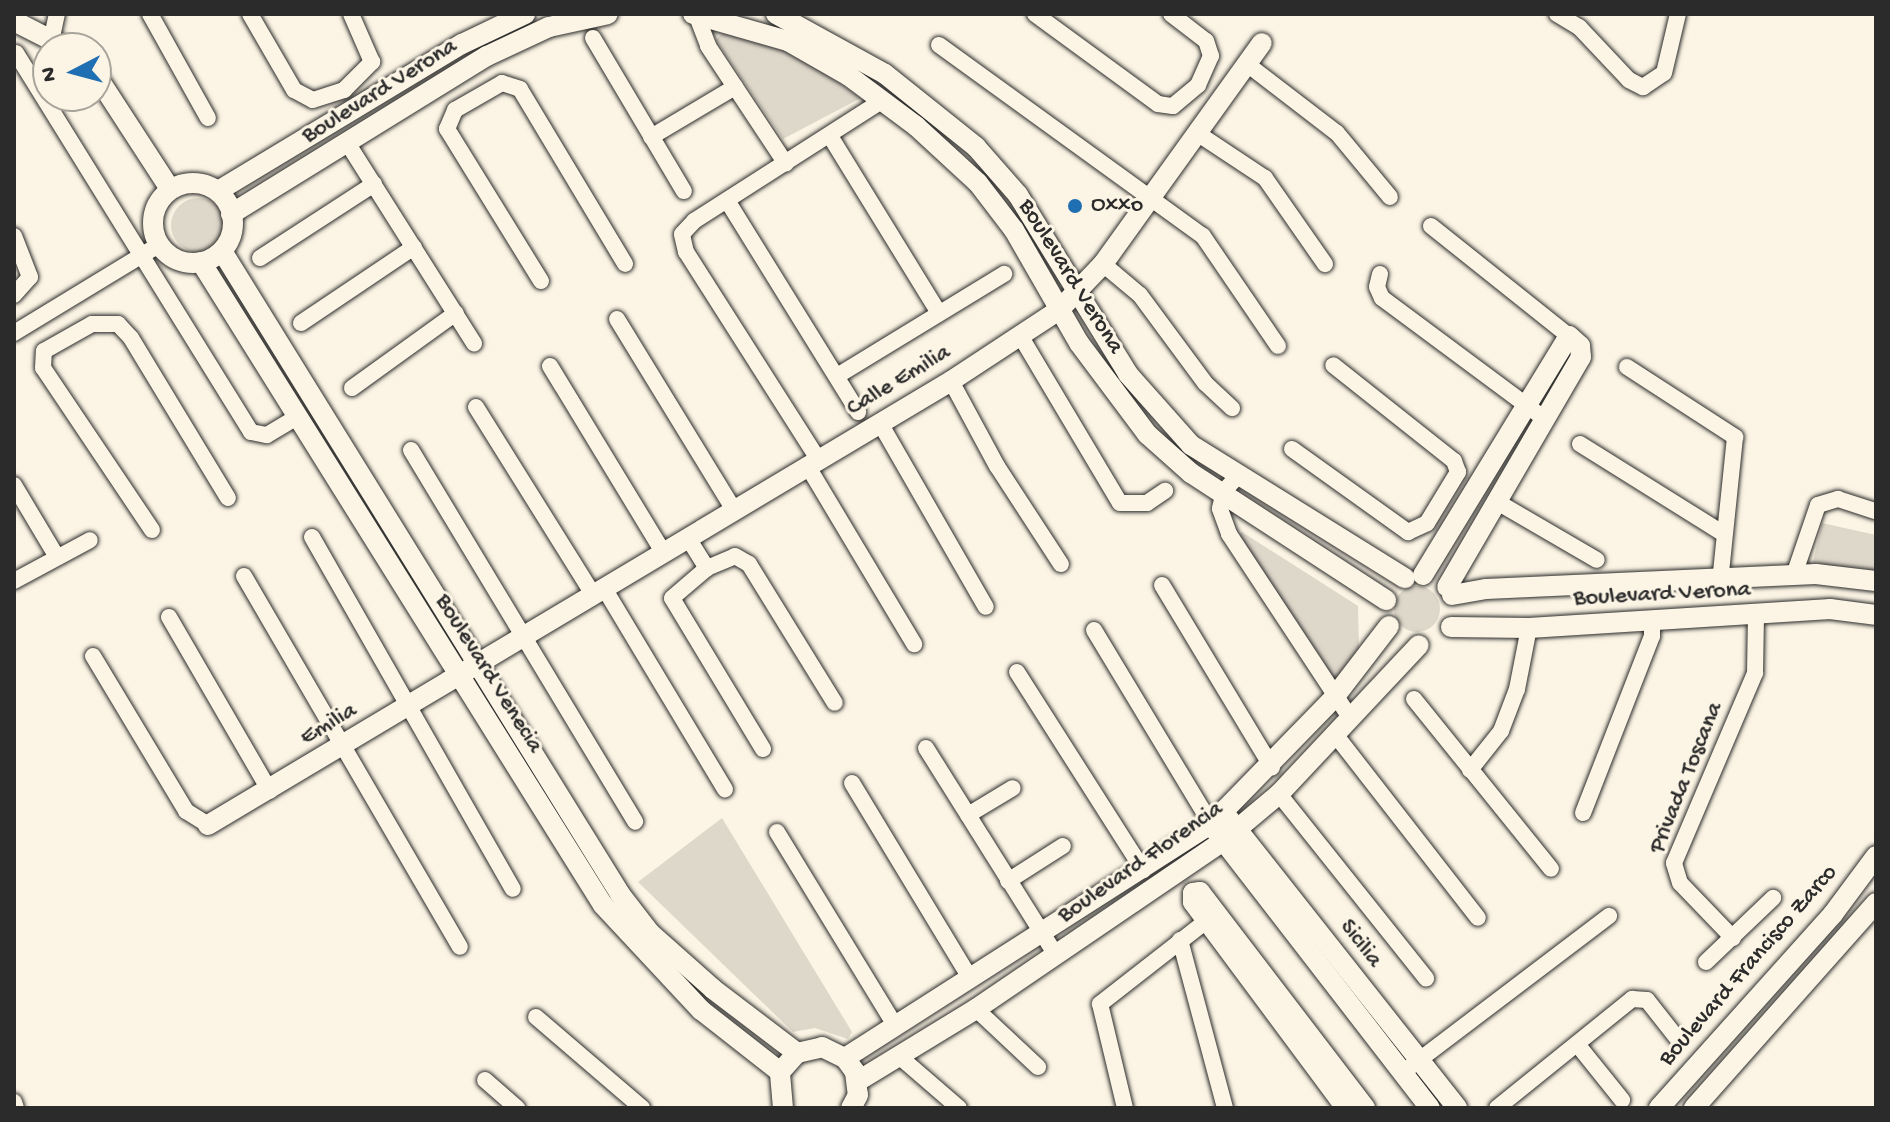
<!DOCTYPE html>
<html>
<head>
<meta charset="utf-8">
<style>
  body { margin:0 }
  #map { position:relative; width:1890px; height:1122px; overflow:hidden; background:#fcf5e5; font-family:"Gochi Hand",sans-serif }
  div>[style] { position:absolute }
  .green>* { inset:0; background:#ded8ca }
  .round { border-radius:50% }
  .roads { filter:drop-shadow(0 0 2px #2b2b2b) drop-shadow(0 0 2px #2b2b2b) }
  .minor>* { height:16px; margin:-8px; padding:0 8px; transform-origin:8px; border-radius:8px; background:#fcf5e5 }
  .tertiary>* { height:20px; margin:-10px; padding:0 10px; transform-origin:10px; border-radius:10px; background:#fcf5e5 }
  .tertiary>.ring { margin:-10px; padding:0; box-sizing:content-box; background:none; border:20px solid #fcf5e5; border-radius:50% }
  .dots>* { width:22px; height:22px; translate:-50% -50%; box-sizing:border-box; border:4px solid #fcf5e5; border-radius:50% }
  span { translate:-50% -50%; white-space:nowrap; text-align:center; line-height:1.15; -webkit-text-stroke:6px #fcf5e5; paint-order:stroke }
  .street-label { font-size:24px; color:#2b2b2b }
  .poi-label { font-size:24px; color:#2b2b2b }
  .left { translate:0 -50%; text-align:left }
  .frame { position:absolute; inset:0; border:16px solid #2b2b2b; pointer-events:none }
  .north { position:absolute; left:32px; top:32px; width:80px; height:80px; box-sizing:border-box; background:#fcf5e5; border:2px solid #a8a49b; border-radius:50%; rotate:264deg; font-size:22px; font-weight:700; line-height:32px; text-align:center; color:#2b2b2b }
  .north::after { content:''; display:block; margin:auto; width:28px; height:36px; background:#1f6fb2; clip-path:polygon(50% 0,100% 100%,50% 72%,0 100%) }
</style>
</head>
<body>
<div id="map">
  <div class="green">
    <div style="clip-path:polygon(728px 27px,781px 43px,861px 98px,783px 139px,716px 40px)"></div>
    <div class="round" style="left:171px;top:198px;width:54px;height:54px"></div>
    <div style="clip-path:polygon(1822px 523px,1876px 535px,1876px 577px,1813px 562px)"></div>
    <div style="clip-path:polygon(1242px 532px,1358px 606px,1359px 650px,1330px 687px,1234px 541px)"></div>
    <div class="round" style="left:1394px;top:586px;width:46px;height:46px"></div>
    <div style="clip-path:polygon(722px 818px,852px 1032px,848px 1039px,815px 1028px,793px 1032px,638px 882px)"></div>
  </div>
  <div class="roads">
    <div class="minor">
      <div style="left:150px;top:14px;width:119px;rotate:60.9deg"></div>
      <div style="left:250px;top:14px;width:88px;rotate:59.9deg"></div>
      <div style="left:294px;top:90px;width:21px;rotate:28deg"></div>
      <div style="left:313px;top:100px;width:33px;rotate:-18deg"></div>
      <div style="left:344px;top:90px;width:40px;rotate:-45deg"></div>
      <div style="left:372px;top:62px;width:52px;rotate:-113.6deg"></div>
      <div style="left:696px;top:14px;width:34px;rotate:69deg"></div>
      <div style="left:708px;top:46px;width:141px;rotate:56.5deg"></div>
      <div style="left:1035px;top:14px;width:152px;rotate:36.2deg"></div>
      <div style="left:1158px;top:104px;width:15px;rotate:8deg"></div>
      <div style="left:1173px;top:106px;width:33px;rotate:-40deg"></div>
      <div style="left:1198px;top:85px;width:32px;rotate:-66deg"></div>
      <div style="left:1211px;top:56px;width:16px;rotate:-108deg"></div>
      <div style="left:1206px;top:41px;width:44px;rotate:-142.4deg"></div>
      <div style="left:1557px;top:14px;width:26px;rotate:31deg"></div>
      <div style="left:1579px;top:27px;width:73px;rotate:46.7deg"></div>
      <div style="left:1629px;top:80px;width:16px;rotate:27deg"></div>
      <div style="left:1643px;top:87px;width:25px;rotate:-34deg"></div>
      <div style="left:1664px;top:73px;width:61px;rotate:-76.7deg"></div>
      <div style="left:52px;top:37px;width:24px;rotate:-78deg"></div>
      <div style="left:593px;top:38px;width:178px;rotate:59.3deg"></div>
      <div style="left:939px;top:45px;width:326px;rotate:35.9deg"></div>
      <div style="left:1203px;top:236px;width:133px;rotate:55.7deg"></div>
      <div style="left:16px;top:53px;width:446px;rotate:58.2deg"></div>
      <div style="left:251px;top:432px;width:16px;rotate:11deg"></div>
      <div style="left:267px;top:435px;width:37px;rotate:-31deg"></div>
      <div style="left:1247px;top:64px;width:113px;rotate:37.5deg"></div>
      <div style="left:1337px;top:133px;width:83px;rotate:50.4deg"></div>
      <div style="left:1200px;top:135px;width:78px;rotate:33.5deg"></div>
      <div style="left:1265px;top:178px;width:105px;rotate:55.1deg"></div>
      <div style="left:830px;top:136px;width:208px;rotate:58.4deg"></div>
      <div style="left:651px;top:137px;width:98px;rotate:-30.8deg"></div>
      <div style="left:348px;top:144px;width:236px;rotate:57.7deg"></div>
      <div style="left:728px;top:202px;width:247px;rotate:58.2deg"></div>
      <div style="left:1431px;top:226px;width:176px;rotate:38.6deg"></div>
      <div style="left:14px;top:236px;width:44px;rotate:68.7deg"></div>
      <div style="left:30px;top:277px;width:24px;rotate:132deg"></div>
      <div style="left:260px;top:258px;width:136px;rotate:-33deg"></div>
      <div style="left:1103px;top:264px;width:48px;rotate:40deg"></div>
      <div style="left:1140px;top:295px;width:109px;rotate:53.5deg"></div>
      <div style="left:1205px;top:383px;width:37px;rotate:43deg"></div>
      <div style="left:1380px;top:274px;width:13px;rotate:103deg"></div>
      <div style="left:1377px;top:287px;width:12px;rotate:66deg"></div>
      <div style="left:1382px;top:298px;width:204px;rotate:36.6deg"></div>
      <div style="left:541px;top:281px;width:179px;rotate:-121.7deg"></div>
      <div style="left:447px;top:129px;width:21px;rotate:-67deg"></div>
      <div style="left:455px;top:110px;width:54px;rotate:-29.9deg"></div>
      <div style="left:502px;top:83px;width:19px;rotate:18deg"></div>
      <div style="left:520px;top:89px;width:204px;rotate:59deg"></div>
      <div style="left:617px;top:319px;width:224px;rotate:58.5deg"></div>
      <div style="left:301px;top:323px;width:136px;rotate:-33.9deg"></div>
      <div style="left:14px;top:333px;width:170px;rotate:-31.3deg"></div>
      <div style="left:1021px;top:337px;width:193px;rotate:59.2deg"></div>
      <div style="left:1120px;top:503px;width:27px"></div>
      <div style="left:1147px;top:503px;width:22px;rotate:-34deg"></div>
      <div style="left:550px;top:366px;width:218px;rotate:58.7deg"></div>
      <div style="left:1627px;top:367px;width:129px;rotate:32.9deg"></div>
      <div style="left:1735px;top:437px;width:146px;rotate:95.9deg"></div>
      <div style="left:837px;top:376px;width:196px;rotate:-31.4deg"></div>
      <div style="left:951px;top:381px;width:97px;rotate:61.6deg"></div>
      <div style="left:997px;top:466px;width:117px;rotate:56.9deg"></div>
      <div style="left:352px;top:388px;width:128px;rotate:-35.8deg"></div>
      <div style="left:476px;top:407px;width:221px;rotate:58deg"></div>
      <div style="left:880px;top:423px;width:212px;rotate:60.1deg"></div>
      <div style="left:1580px;top:444px;width:166px;rotate:32deg"></div>
      <div style="left:1292px;top:449px;width:143px;rotate:35.6deg"></div>
      <div style="left:1408px;top:532px;width:21px;rotate:-25deg"></div>
      <div style="left:1427px;top:523px;width:60px;rotate:-58.7deg"></div>
      <div style="left:1458px;top:472px;width:12px;rotate:-110deg"></div>
      <div style="left:1454px;top:461px;width:154px;rotate:-141.6deg"></div>
      <div style="left:411px;top:450px;width:434px;rotate:58.9deg"></div>
      <div style="left:818px;top:459px;width:246px;rotate:-122.5deg"></div>
      <div style="left:686px;top:252px;width:18px;rotate:-103deg"></div>
      <div style="left:682px;top:234px;width:18px;rotate:-47deg"></div>
      <div style="left:694px;top:221px;width:223px;rotate:-32.6deg"></div>
      <div style="left:807px;top:465px;width:209px;rotate:59.1deg"></div>
      <div style="left:1237px;top:477px;width:19px;rotate:133deg"></div>
      <div style="left:1224px;top:491px;width:18px;rotate:103deg"></div>
      <div style="left:1220px;top:509px;width:27px;rotate:70deg"></div>
      <div style="left:1229px;top:534px;width:218px;rotate:56.6deg"></div>
      <div style="left:14px;top:485px;width:84px;rotate:59.2deg"></div>
      <div style="left:1499px;top:503px;width:113px;rotate:30.2deg"></div>
      <div style="left:152px;top:530px;width:195px;rotate:-123.9deg"></div>
      <div style="left:43px;top:368px;width:17px;rotate:-87deg"></div>
      <div style="left:44px;top:351px;width:55px;rotate:-29.4deg"></div>
      <div style="left:92px;top:324px;width:26px"></div>
      <div style="left:118px;top:324px;width:19px;rotate:47deg"></div>
      <div style="left:131px;top:338px;width:187px;rotate:58.8deg"></div>
      <div style="left:312px;top:537px;width:405px;rotate:60.3deg"></div>
      <div style="left:688px;top:538px;width:36px;rotate:58deg"></div>
      <div style="left:1794px;top:575px;width:74px;rotate:-71.1deg"></div>
      <div style="left:1818px;top:505px;width:21px;rotate:-17deg"></div>
      <div style="left:1838px;top:499px;width:40px;rotate:18deg"></div>
      <div style="left:244px;top:576px;width:429px;rotate:59.8deg"></div>
      <div style="left:14px;top:581px;width:86px;rotate:-28.3deg"></div>
      <div style="left:1162px;top:585px;width:213px;rotate:58.9deg"></div>
      <div style="left:604px;top:588px;width:235px;rotate:59deg"></div>
      <div style="left:169px;top:617px;width:201px;rotate:59.9deg"></div>
      <div style="left:1094px;top:630px;width:227px;rotate:58.9deg"></div>
      <div style="left:93px;top:656px;width:181px;rotate:59deg"></div>
      <div style="left:186px;top:811px;width:26px;rotate:32deg"></div>
      <div style="left:1017px;top:672px;width:235px;rotate:57.5deg"></div>
      <div style="left:1414px;top:699px;width:218px;rotate:51.1deg"></div>
      <div style="left:1334px;top:733px;width:234px;rotate:52.1deg"></div>
      <div style="left:926px;top:748px;width:243px;rotate:57.9deg"></div>
      <div style="left:763px;top:749px;width:176px;rotate:-121.1deg"></div>
      <div style="left:672px;top:598px;width:46px;rotate:-40.6deg"></div>
      <div style="left:707px;top:568px;width:30px;rotate:-23deg"></div>
      <div style="left:735px;top:556px;width:16px;rotate:30deg"></div>
      <div style="left:749px;top:564px;width:163px;rotate:58.3deg"></div>
      <div style="left:1470px;top:770px;width:50px;rotate:-51.5deg"></div>
      <div style="left:1501px;top:731px;width:45px;rotate:-69.1deg"></div>
      <div style="left:1517px;top:689px;width:62px;rotate:-78.9deg"></div>
      <div style="left:852px;top:783px;width:228px;rotate:58.8deg"></div>
      <div style="left:1279px;top:794px;width:236px;rotate:51.4deg"></div>
      <div style="left:1583px;top:813px;width:190px;rotate:-68.7deg"></div>
      <div style="left:1652px;top:636px;width:14px;rotate:-90deg"></div>
      <div style="left:968px;top:815px;width:52px;rotate:-31deg"></div>
      <div style="left:777px;top:832px;width:228px;rotate:58.6deg"></div>
      <div style="left:1008px;top:881px;width:65px;rotate:-32.5deg"></div>
      <div style="left:1733px;top:938px;width:76px;rotate:-133.9deg"></div>
      <div style="left:1680px;top:883px;width:21px;rotate:-107deg"></div>
      <div style="left:1674px;top:863px;width:207px;rotate:-66.9deg"></div>
      <div style="left:1755px;top:673px;width:58px;rotate:-89deg"></div>
      <div style="left:1180px;top:940px;width:174px;rotate:75deg"></div>
      <div style="left:1706px;top:962px;width:93px;rotate:-43.7deg"></div>
      <div style="left:976px;top:1009px;width:85px;rotate:43.1deg"></div>
      <div style="left:536px;top:1017px;width:140px;rotate:40.6deg"></div>
      <div style="left:1577px;top:1044px;width:72px;rotate:51.2deg"></div>
      <div style="left:900px;top:1057px;width:78px;rotate:40.8deg"></div>
      <div style="left:1410px;top:1067px;width:250px;rotate:-37.2deg"></div>
      <div style="left:485px;top:1080px;width:43px;rotate:41.2deg"></div>
      <div style="left:14px;top:1102px;width:6px;rotate:72deg"></div>
      <div style="left:1125px;top:1108px;width:107px;rotate:-103.5deg"></div>
      <div style="left:1100px;top:1004px;width:146px;rotate:-38deg"></div>
      <div style="left:1497px;top:1108px;width:174px;rotate:-38.9deg"></div>
      <div style="left:1632px;top:999px;width:15px;rotate:4deg"></div>
      <div style="left:1647px;top:1000px;width:48px;rotate:51.7deg"></div>
    </div>
    <div class="tertiary">
      <div style="left:693px;top:14px;width:99px;rotate:15.9deg"></div>
      <div style="left:788px;top:41px;width:70px;rotate:29.8deg"></div>
      <div style="left:849px;top:76px;width:84px;rotate:36.7deg"></div>
      <div style="left:916px;top:126px;width:84px;rotate:42.6deg"></div>
      <div style="left:978px;top:183px;width:59px;rotate:52.5deg"></div>
      <div style="left:1014px;top:230px;width:130px;rotate:60.1deg"></div>
      <div style="left:1079px;top:343px;width:114px;rotate:53.2deg"></div>
      <div style="left:1147px;top:434px;width:59px;rotate:41.6deg"></div>
      <div style="left:1191px;top:473px;width:233px;rotate:33.1deg"></div>
      <div style="left:776px;top:14px;width:124px;rotate:28.8deg"></div>
      <div style="left:885px;top:74px;width:117px;rotate:38.7deg"></div>
      <div style="left:976px;top:147px;width:64px;rotate:48.8deg"></div>
      <div style="left:1018px;top:195px;width:210px;rotate:58.4deg"></div>
      <div style="left:1128px;top:374px;width:95px;rotate:48.4deg"></div>
      <div style="left:1191px;top:445px;width:252px;rotate:31.9deg"></div>
      <div style="left:14px;top:21px;width:59px;rotate:27deg"></div>
      <div style="left:96px;top:75px;width:136px;rotate:57deg"></div>
      <div class="ring" style="left:153px;top:183px;width:60px;height:60px"></div>
      <div style="left:218px;top:191px;width:285px;rotate:-31.1deg"></div>
      <div style="left:462px;top:44px;width:70px;rotate:-25.5deg"></div>
      <div style="left:231px;top:214px;width:301px;rotate:-31.7deg"></div>
      <div style="left:487px;top:56px;width:68px;rotate:-25.1deg"></div>
      <div style="left:549px;top:27px;width:60px;rotate:-12.4deg"></div>
      <div style="left:222px;top:251px;width:756px;rotate:58.24deg"></div>
      <div style="left:620px;top:894px;width:49px;rotate:52.4deg"></div>
      <div style="left:650px;top:933px;width:84px;rotate:41.6deg"></div>
      <div style="left:713px;top:989px;width:106px;rotate:37.3deg"></div>
      <div style="left:201px;top:262px;width:758px;rotate:57.99deg"></div>
      <div style="left:603px;top:905px;width:144px;rotate:47deg"></div>
      <div style="left:701px;top:1010px;width:100px;rotate:38.1deg"></div>
      <div style="left:1423px;top:575px;width:280px;rotate:-58.6deg"></div>
      <div style="left:1569px;top:336px;width:15px;rotate:42deg"></div>
      <div style="left:1580px;top:346px;width:11px;rotate:85deg"></div>
      <div style="left:1581px;top:357px;width:266px;rotate:120.2deg"></div>
      <div style="left:1452px;top:595px;width:35px;rotate:-10deg"></div>
      <div style="left:1486px;top:589px;width:330px;rotate:-2.6deg"></div>
      <div style="left:1816px;top:574px;width:60px;rotate:6.7deg"></div>
      <div style="left:1451px;top:627px;width:78px;rotate:0.7deg"></div>
      <div style="left:1529px;top:628px;width:302px;rotate:-3.6deg"></div>
      <div style="left:1830px;top:609px;width:46px;rotate:7.4deg"></div>
      <div style="left:1229px;top:819px;width:368px;rotate:51.7deg"></div>
      <div style="left:208px;top:825px;width:866px;rotate:-30.86deg"></div>
      <div style="left:951px;top:381px;width:129px;rotate:-33.3deg"></div>
      <div style="left:1059px;top:310px;width:64px;rotate:-46.3deg"></div>
      <div style="left:1103px;top:264px;width:272px;rotate:-54.3deg"></div>
      <div style="left:1215px;top:830px;width:351px;rotate:52.3deg"></div>
      <div style="left:845px;top:1058px;width:434px;rotate:-32.6deg"></div>
      <div style="left:1211px;top:824px;width:175px;rotate:-45.7deg"></div>
      <div style="left:1333px;top:699px;width:92px;rotate:-52.5deg"></div>
      <div style="left:858px;top:1081px;width:138px;rotate:-31.4deg"></div>
      <div style="left:976px;top:1009px;width:299px;rotate:-34.2deg"></div>
      <div style="left:1223px;top:841px;width:73px;rotate:-40deg"></div>
      <div style="left:1279px;top:794px;width:204px;rotate:-46.8deg"></div>
      <div style="left:783px;top:1108px;width:36px;rotate:-95deg"></div>
      <div style="left:780px;top:1072px;width:25px;rotate:-48deg"></div>
      <div style="left:797px;top:1053px;width:26px;rotate:-13deg"></div>
      <div style="left:822px;top:1047px;width:25px;rotate:26deg"></div>
      <div style="left:845px;top:1058px;width:17px;rotate:54deg"></div>
      <div style="left:855px;top:1072px;width:23px;rotate:83deg"></div>
      <div style="left:858px;top:1095px;width:15px;rotate:118deg"></div>
      <div style="left:1346px;top:1108px;width:257px;rotate:-126.6deg"></div>
      <div style="left:1193px;top:902px;width:9px;rotate:-90deg"></div>
      <div style="left:1193px;top:893px;width:7px;rotate:-8deg"></div>
      <div style="left:1200px;top:892px;width:272px;rotate:52.6deg"></div>
      <div style="left:1659px;top:1108px;width:261px;rotate:-48.1deg"></div>
      <div style="left:1833px;top:914px;width:72px;rotate:-53.4deg"></div>
      <div style="left:1694px;top:1108px;width:274px;rotate:-48.4deg"></div>
    </div>
  </div>
  <div class="dots">
    <div style="left:1075px;top:206px;background:#1f6fb2"></div>
  </div>
  <div class="street-label">
    <span style="left:380px;top:92px;rotate:-32deg">Boulevard Verona</span>
    <span style="left:1070px;top:277px;rotate:58deg">Boulevard Verona</span>
    <span style="left:899px;top:381px;rotate:-31deg">Calle Emilia</span>
    <span style="left:1662px;top:595px;rotate:-3deg">Boulevard Verona</span>
    <span style="left:488px;top:674px;rotate:58deg">Boulevard Venecia</span>
    <span style="left:329px;top:725px;rotate:-31deg">Emilia</span>
    <span style="left:1687px;top:778px;rotate:-68deg">Privada Toscana</span>
    <span style="left:1141px;top:863px;rotate:-35deg">Boulevard Florencia</span>
    <span style="left:1360px;top:944px;rotate:52deg">Sicilia</span>
    <span style="left:1749px;top:966px;rotate:-49deg">Boulevard Francisco Zarco</span>
  </div>
  <div class="poi-label">
    <span class="left" style="left:1091px;top:206px">Oxxo</span>
  </div>
  <div class="frame"></div>
  <div class="north">N</div>
</div>
</body>
</html>
